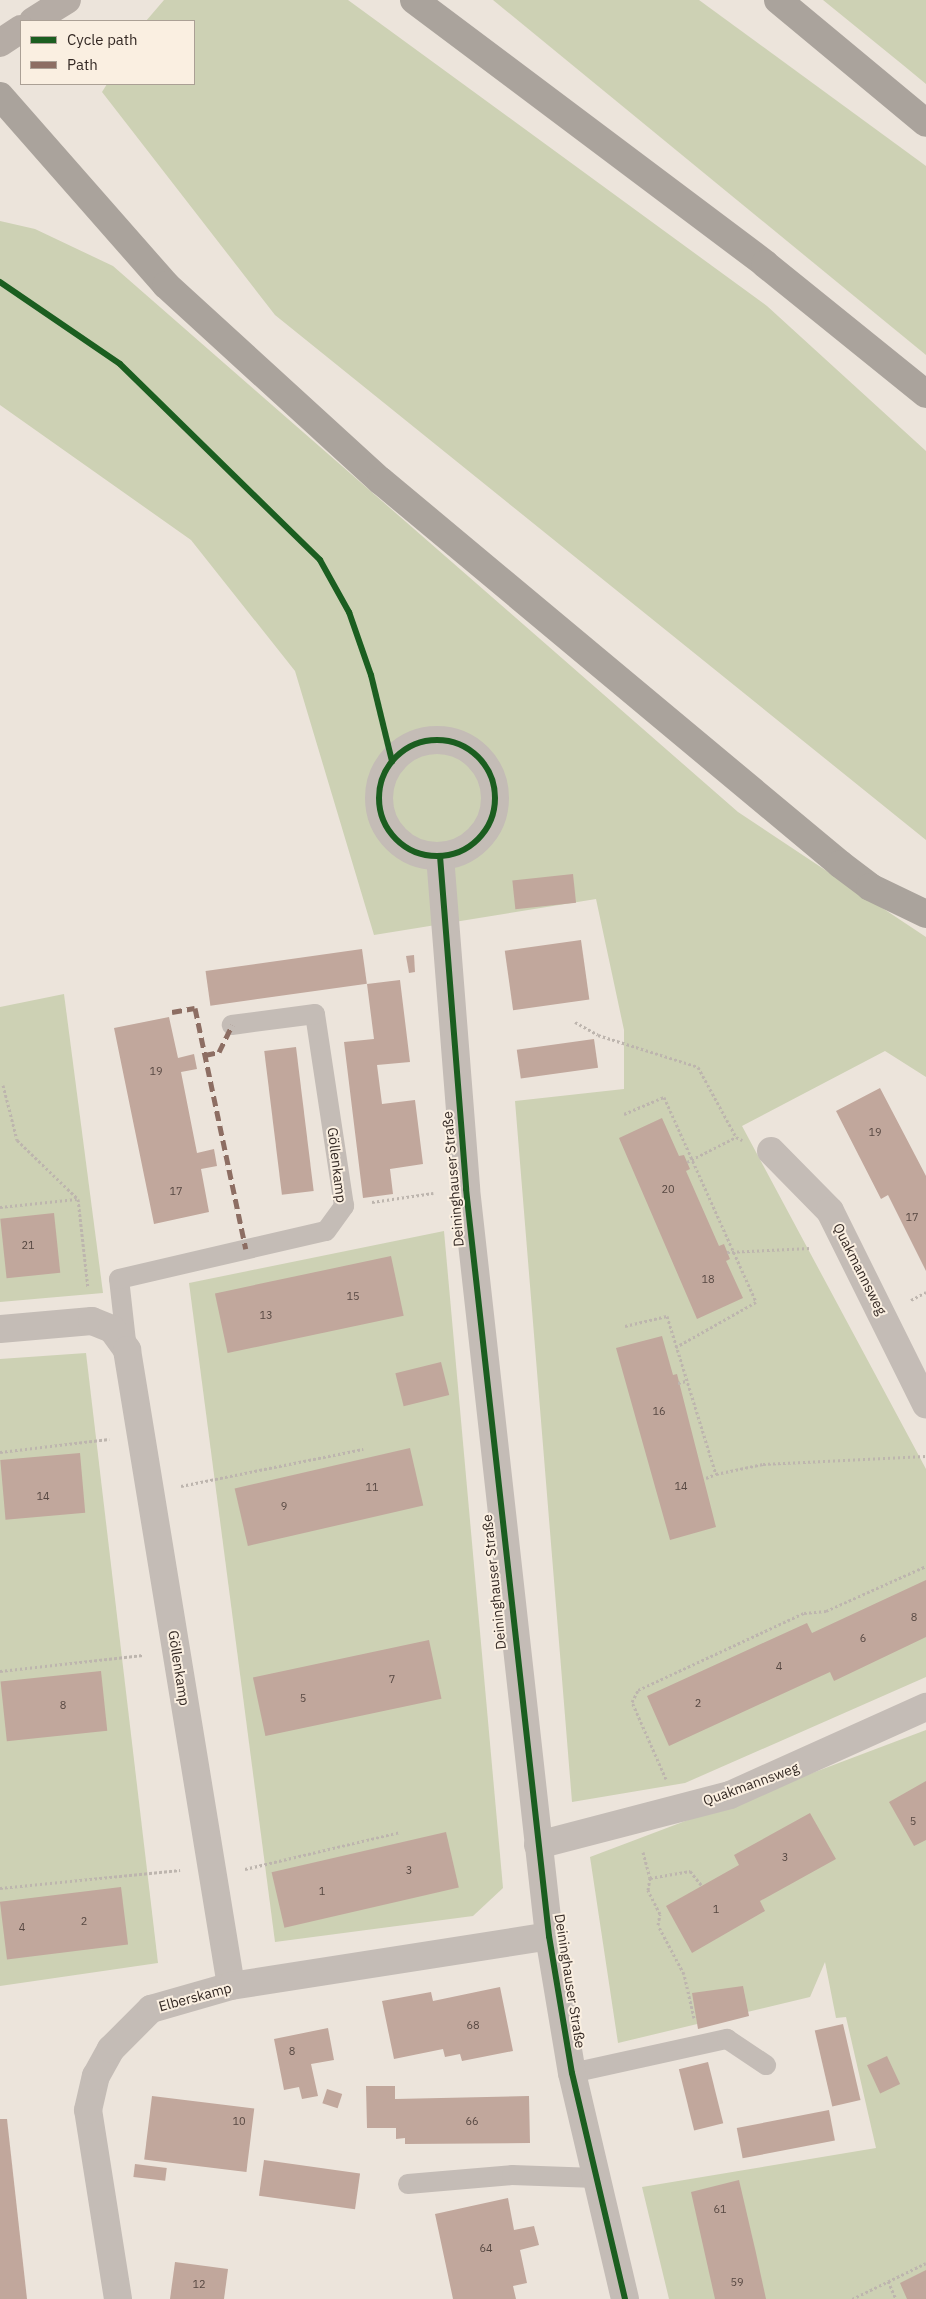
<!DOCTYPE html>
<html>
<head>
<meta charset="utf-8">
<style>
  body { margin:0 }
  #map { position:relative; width:926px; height:2299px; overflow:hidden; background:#ece4db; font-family:"IBM Plex Sans",sans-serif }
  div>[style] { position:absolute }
  .green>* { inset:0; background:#cdd1b4 }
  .building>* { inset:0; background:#c1a79c; transform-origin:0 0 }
  .path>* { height:3px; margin-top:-1.5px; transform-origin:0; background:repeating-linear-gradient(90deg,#bdb5ae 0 2.5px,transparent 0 5px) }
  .service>* { height:20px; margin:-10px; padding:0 10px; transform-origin:10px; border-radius:10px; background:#c4bcb6 }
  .minor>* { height:28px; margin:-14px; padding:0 14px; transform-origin:14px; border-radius:14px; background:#c4bcb6 }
  .minor>.ring { margin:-14px; padding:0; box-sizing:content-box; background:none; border:28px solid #c4bcb6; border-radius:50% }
  .secondary>* { height:28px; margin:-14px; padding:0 14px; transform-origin:14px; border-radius:14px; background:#b5aca5 }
  .motorway>* { height:28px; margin:-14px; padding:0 14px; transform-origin:14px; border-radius:14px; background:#aaa39c }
  .quiet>* { height:5px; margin-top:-2.5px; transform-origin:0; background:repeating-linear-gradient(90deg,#8d6e63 0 10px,transparent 0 15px) }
  .cycleway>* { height:6px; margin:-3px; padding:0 3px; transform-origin:3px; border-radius:3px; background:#1b5e20 }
  .cycleway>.ring { margin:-3px; padding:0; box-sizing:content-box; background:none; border:6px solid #1b5e20; border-radius:50% }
  span { translate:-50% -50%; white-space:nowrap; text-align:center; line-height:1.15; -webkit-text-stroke:4px #faefe1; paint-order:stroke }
  .number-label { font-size:11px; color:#574842 }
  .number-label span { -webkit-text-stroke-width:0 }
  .street-label { font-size:14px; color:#342924 }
  .legend { position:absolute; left:20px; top:20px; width:175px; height:65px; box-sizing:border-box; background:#faefe1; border:1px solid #aba095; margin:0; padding:6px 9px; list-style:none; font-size:15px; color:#342924 }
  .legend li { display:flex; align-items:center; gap:10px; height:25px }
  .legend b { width:25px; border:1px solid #aba095 }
</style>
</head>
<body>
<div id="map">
  <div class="green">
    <div style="clip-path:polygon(164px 0,348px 0,767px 306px,926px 451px,926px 840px,275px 315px,102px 92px,107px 84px,194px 84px,194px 21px,146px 21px)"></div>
    <div style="clip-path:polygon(493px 0,699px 0,926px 166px,926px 355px)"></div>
    <div style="clip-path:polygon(823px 0,926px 0,926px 84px,903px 65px)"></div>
    <div style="clip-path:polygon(0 221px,35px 229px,113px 266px,738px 812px,926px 937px,926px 1077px,885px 1051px,742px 1126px,926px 1469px,926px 1677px,685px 1783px,572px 1802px,515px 1101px,624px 1089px,624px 1030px,596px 899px,374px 935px,295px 671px,191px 540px,0 405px)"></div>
    <div style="clip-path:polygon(64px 994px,103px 1293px,0 1302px,0 1007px)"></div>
    <div style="clip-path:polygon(444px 1231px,503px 1888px,473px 1916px,275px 1942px,189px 1283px)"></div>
    <div style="clip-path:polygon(86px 1353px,158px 1963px,0 1986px,0 1359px)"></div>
    <div style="clip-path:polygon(926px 1730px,926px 2299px,669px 2299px,642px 2187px,876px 2148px,846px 2017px,836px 2018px,825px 1962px,810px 1997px,618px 2043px,590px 1857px)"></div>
  </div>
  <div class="building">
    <div style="left:573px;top:874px;width:29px;height:61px;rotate:84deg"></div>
    <div style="left:581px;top:940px;width:60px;height:77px;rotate:82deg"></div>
    <div style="left:362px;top:949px;width:35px;height:158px;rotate:82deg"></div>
    <div style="clip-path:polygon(414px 955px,415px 972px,409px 973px,406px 956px)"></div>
    <div style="clip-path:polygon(400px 980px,410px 1062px,377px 1065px,382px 1104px,415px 1100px,423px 1164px,390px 1169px,393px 1194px,363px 1198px,344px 1042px,374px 1039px,367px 984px)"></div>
    <div style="clip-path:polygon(169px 1017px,178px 1058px,194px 1054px,197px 1069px,181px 1072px,197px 1153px,214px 1149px,217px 1166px,201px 1169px,209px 1212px,154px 1224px,114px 1028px)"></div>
    <div style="left:594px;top:1039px;width:29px;height:78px;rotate:82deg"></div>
    <div style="left:296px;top:1047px;width:145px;height:32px;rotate:83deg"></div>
    <div style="clip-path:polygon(880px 1088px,926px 1176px,926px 1271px,888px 1195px,881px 1199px,836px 1111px)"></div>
    <div style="clip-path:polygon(662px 1118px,679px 1156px,684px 1155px,690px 1169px,686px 1171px,719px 1246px,724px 1244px,730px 1259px,726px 1261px,743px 1298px,697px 1319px,619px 1138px)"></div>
    <div style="left:54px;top:1213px;width:60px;height:54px;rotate:84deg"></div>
    <div style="left:391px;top:1256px;width:61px;height:180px;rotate:78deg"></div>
    <div style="clip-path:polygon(662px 1336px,673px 1375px,677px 1374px,716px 1527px,670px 1540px,616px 1348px)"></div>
    <div style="left:441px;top:1362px;width:34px;height:47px;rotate:76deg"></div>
    <div style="left:410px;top:1448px;width:59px;height:180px;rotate:77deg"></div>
    <div style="left:80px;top:1453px;width:60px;height:80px;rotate:85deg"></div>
    <div style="clip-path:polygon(926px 1580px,926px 1637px,834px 1681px,830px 1672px,669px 1746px,647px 1696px,807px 1623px,812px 1633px)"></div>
    <div style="left:429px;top:1640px;width:60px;height:180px;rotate:78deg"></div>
    <div style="left:101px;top:1671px;width:60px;height:101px;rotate:84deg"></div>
    <div style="clip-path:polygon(926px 1781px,926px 1840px,914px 1846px,889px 1802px)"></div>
    <div style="clip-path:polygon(810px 1813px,836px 1859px,760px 1901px,765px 1911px,692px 1953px,666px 1906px,739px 1865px,734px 1855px)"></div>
    <div style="left:446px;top:1832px;width:57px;height:179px;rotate:77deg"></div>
    <div style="left:121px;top:1887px;width:58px;height:122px;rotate:83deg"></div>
    <div style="clip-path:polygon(743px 1986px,749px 2016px,698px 2029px,692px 1993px)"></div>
    <div style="clip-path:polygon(500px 1987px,513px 2051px,462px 2061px,460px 2054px,445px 2057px,443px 2049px,394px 2059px,382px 2001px,431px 1992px,433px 2001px)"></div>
    <div style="left:843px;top:2024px;width:78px;height:29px;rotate:77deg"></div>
    <div style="clip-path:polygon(328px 2028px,334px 2060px,311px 2064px,318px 2096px,302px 2099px,299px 2087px,284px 2090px,274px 2039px)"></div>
    <div style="left:887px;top:2056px;width:31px;height:22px;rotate:65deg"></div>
    <div style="left:708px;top:2062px;width:63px;height:30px;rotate:76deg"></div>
    <div style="clip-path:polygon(366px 2086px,395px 2086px,395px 2099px,529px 2096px,530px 2143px,405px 2144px,405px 2138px,396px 2139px,396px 2128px,367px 2128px)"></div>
    <div style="left:327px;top:2089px;width:16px;height:15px;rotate:18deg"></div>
    <div style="left:152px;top:2096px;width:103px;height:64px;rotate:7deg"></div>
    <div style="left:829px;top:2110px;width:31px;height:94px;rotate:79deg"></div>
    <div style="clip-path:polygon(0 2119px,7px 2119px,27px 2299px,0 2299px)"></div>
    <div style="left:264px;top:2160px;width:97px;height:36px;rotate:8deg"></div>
    <div style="left:135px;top:2164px;width:32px;height:13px;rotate:7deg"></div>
    <div style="clip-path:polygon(739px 2180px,756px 2253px,766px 2299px,715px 2299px,691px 2192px)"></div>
    <div style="clip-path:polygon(508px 2198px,514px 2230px,534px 2226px,539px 2245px,520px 2250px,527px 2283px,513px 2286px,516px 2299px,453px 2299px,435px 2214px)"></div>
    <div style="clip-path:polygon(175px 2262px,228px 2269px,224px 2299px,170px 2299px)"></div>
    <div style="clip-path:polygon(926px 2270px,926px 2299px,907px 2299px,900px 2283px)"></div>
  </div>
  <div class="path">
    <div style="left:575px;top:1022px;width:26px;rotate:29deg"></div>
    <div style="left:598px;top:1035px;width:105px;rotate:17.7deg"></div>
    <div style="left:698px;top:1067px;width:80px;rotate:61.5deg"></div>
    <div style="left:736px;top:1137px;width:7px;rotate:27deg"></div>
    <div style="left:3px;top:1085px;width:57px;rotate:75.7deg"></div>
    <div style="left:17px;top:1140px;width:85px;rotate:44deg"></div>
    <div style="left:78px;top:1199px;width:90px;rotate:83.6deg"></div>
    <div style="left:624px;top:1114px;width:43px;rotate:-23deg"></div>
    <div style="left:664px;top:1097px;width:225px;rotate:65.8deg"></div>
    <div style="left:756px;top:1302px;width:92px;rotate:150.6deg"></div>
    <div style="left:687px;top:1162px;width:55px;rotate:-27deg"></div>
    <div style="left:372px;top:1202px;width:62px;rotate:-8.4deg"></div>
    <div style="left:0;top:1207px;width:77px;rotate:-5.9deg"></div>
    <div style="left:727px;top:1252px;width:84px;rotate:-2.7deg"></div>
    <div style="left:911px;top:1300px;width:17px;rotate:-28deg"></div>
    <div style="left:625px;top:1326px;width:43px;rotate:-13.4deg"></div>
    <div style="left:667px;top:1316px;width:165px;rotate:72.8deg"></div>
    <div style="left:716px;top:1474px;width:48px;rotate:-12deg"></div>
    <div style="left:763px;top:1464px;width:163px;rotate:-2.8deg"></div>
    <div style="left:678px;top:1383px;width:8px;rotate:-14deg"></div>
    <div style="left:0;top:1452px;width:110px;rotate:-6.8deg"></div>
    <div style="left:706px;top:1478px;width:11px;rotate:-22deg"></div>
    <div style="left:181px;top:1486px;width:186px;rotate:-11.5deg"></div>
    <div style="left:0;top:1671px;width:144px;rotate:-6.4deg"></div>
    <div style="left:666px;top:1779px;width:84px;rotate:-113.8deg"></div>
    <div style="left:632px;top:1702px;width:13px;rotate:-63deg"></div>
    <div style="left:638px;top:1690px;width:183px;rotate:-24.9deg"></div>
    <div style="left:804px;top:1613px;width:22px;rotate:-5deg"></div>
    <div style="left:826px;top:1611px;width:110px;rotate:-24.2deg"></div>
    <div style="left:643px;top:1852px;width:27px;rotate:75deg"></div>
    <div style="left:245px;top:1869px;width:159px;rotate:-13.4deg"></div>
    <div style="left:0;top:1888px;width:181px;rotate:-5.7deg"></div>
    <div style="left:694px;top:2018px;width:45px;rotate:-102.8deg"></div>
    <div style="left:684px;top:1974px;width:55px;rotate:-118deg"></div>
    <div style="left:658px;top:1925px;width:11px;rotate:-80deg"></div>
    <div style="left:660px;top:1914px;width:27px;rotate:-117deg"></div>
    <div style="left:648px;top:1890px;width:12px;rotate:-81deg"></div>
    <div style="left:650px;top:1878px;width:41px;rotate:-9.9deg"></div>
    <div style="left:690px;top:1871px;width:19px;rotate:51deg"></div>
    <div style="left:888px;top:2281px;width:20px;rotate:66deg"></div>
    <div style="left:852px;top:2299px;width:82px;rotate:-25.9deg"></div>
  </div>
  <div class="service">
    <div style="left:127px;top:1350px;width:71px;rotate:-96.4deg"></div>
    <div style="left:119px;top:1279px;width:212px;rotate:-13.1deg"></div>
    <div style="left:326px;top:1231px;width:31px;rotate:-54deg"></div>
    <div style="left:344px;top:1206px;width:194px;rotate:-98.6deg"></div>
    <div style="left:315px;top:1014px;width:84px;rotate:172.5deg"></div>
    <div style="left:572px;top:2073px;width:159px;rotate:-12.4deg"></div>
    <div style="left:727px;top:2039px;width:47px;rotate:33.7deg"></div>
    <div style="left:408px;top:2184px;width:104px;rotate:-4.9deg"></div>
    <div style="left:512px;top:2175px;width:84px;rotate:2deg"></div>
  </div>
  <div class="minor">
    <div class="ring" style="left:379px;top:740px;width:88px;height:88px"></div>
    <div style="left:440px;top:856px;width:334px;rotate:85.5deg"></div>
    <div style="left:466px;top:1189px;width:752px;rotate:83.66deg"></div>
    <div style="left:549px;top:1936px;width:139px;rotate:80.5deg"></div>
    <div style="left:572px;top:2073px;width:232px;rotate:76.8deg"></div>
    <div style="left:771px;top:1151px;width:84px;rotate:45.5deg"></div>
    <div style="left:830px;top:1211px;width:216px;rotate:63.6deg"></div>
    <div style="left:0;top:1329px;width:92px;rotate:-5deg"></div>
    <div style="left:92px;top:1321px;width:22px;rotate:22deg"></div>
    <div style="left:112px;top:1329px;width:26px;rotate:54deg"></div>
    <div style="left:127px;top:1350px;width:644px;rotate:80.71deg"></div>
    <div style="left:538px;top:1845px;width:198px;rotate:-14.6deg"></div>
    <div style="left:730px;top:1795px;width:215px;rotate:-24.2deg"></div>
    <div style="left:118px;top:2299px;width:191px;rotate:-99deg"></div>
    <div style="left:88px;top:2110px;width:35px;rotate:-77deg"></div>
    <div style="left:96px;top:2076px;width:31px;rotate:-61deg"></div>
    <div style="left:111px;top:2049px;width:57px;rotate:-45deg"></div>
    <div style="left:151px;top:2009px;width:83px;rotate:-16deg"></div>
    <div style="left:231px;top:1986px;width:322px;rotate:-8.9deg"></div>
  </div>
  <div class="secondary">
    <div style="left:33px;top:21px;width:40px;rotate:-32deg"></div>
    <div style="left:0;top:43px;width:25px;rotate:-34deg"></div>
  </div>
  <div class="motorway">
    <div style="left:414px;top:0;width:439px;rotate:36.9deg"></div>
    <div style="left:765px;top:264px;width:207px;rotate:38.9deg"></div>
    <div style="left:778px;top:0;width:192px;rotate:39.7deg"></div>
    <div style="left:0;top:96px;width:252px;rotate:48.7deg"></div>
    <div style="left:166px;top:285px;width:291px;rotate:42.4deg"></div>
    <div style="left:381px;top:481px;width:598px;rotate:39.84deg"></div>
    <div style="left:840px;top:864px;width:38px;rotate:37deg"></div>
    <div style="left:870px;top:887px;width:62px;rotate:25.7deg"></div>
  </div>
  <div class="quiet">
    <div style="left:172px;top:1012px;width:23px;rotate:-10deg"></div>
    <div style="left:195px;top:1008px;width:246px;rotate:78.1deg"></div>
    <div style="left:205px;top:1055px;width:14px;rotate:-12deg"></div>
    <div style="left:219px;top:1052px;width:30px;rotate:-64deg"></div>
  </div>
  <div class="cycleway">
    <div style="left:0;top:282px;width:145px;rotate:34.3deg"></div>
    <div style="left:120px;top:364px;width:280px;rotate:44.4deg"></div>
    <div style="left:320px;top:560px;width:60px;rotate:60.9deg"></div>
    <div style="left:349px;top:612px;width:67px;rotate:70.8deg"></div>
    <div style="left:371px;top:675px;width:89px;rotate:76.3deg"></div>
    <div class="ring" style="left:379px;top:740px;width:110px;height:110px"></div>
    <div style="left:440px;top:856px;width:334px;rotate:85.5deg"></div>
    <div style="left:466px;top:1189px;width:752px;rotate:83.66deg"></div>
    <div style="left:549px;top:1936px;width:139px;rotate:80.5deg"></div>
    <div style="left:572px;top:2073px;width:232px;rotate:76.8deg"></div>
  </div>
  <div class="number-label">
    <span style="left:156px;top:1071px">19</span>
    <span style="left:875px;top:1132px">19</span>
    <span style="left:668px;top:1189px">20</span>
    <span style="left:176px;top:1191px">17</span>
    <span style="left:912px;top:1217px">17</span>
    <span style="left:28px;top:1245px">21</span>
    <span style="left:708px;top:1279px">18</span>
    <span style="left:353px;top:1296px">15</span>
    <span style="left:266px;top:1315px">13</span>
    <span style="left:659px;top:1411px">16</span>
    <span style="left:681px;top:1486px">14</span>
    <span style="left:372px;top:1487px">11</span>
    <span style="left:43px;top:1496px">14</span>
    <span style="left:284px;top:1506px">9</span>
    <span style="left:914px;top:1617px">8</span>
    <span style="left:863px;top:1638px">6</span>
    <span style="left:779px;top:1666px">4</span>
    <span style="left:392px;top:1679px">7</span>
    <span style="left:303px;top:1698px">5</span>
    <span style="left:698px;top:1703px">2</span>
    <span style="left:63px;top:1705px">8</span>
    <span style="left:913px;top:1821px">5</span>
    <span style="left:785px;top:1857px">3</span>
    <span style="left:409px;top:1870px">3</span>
    <span style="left:322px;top:1891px">1</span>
    <span style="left:716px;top:1909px">1</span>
    <span style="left:84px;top:1921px">2</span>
    <span style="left:22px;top:1927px">4</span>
    <span style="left:473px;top:2025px">68</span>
    <span style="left:292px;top:2051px">8</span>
    <span style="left:239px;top:2121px">10</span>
    <span style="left:472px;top:2121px">66</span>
    <span style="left:720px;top:2209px">61</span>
    <span style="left:486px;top:2248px">64</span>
    <span style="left:737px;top:2282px">59</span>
    <span style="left:199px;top:2284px">12</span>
  </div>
  <div class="street-label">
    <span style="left:337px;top:1165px;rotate:83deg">Göllenkamp</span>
    <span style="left:453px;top:1179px;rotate:-95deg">Deininghauser Straße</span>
    <span style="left:860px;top:1269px;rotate:63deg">Quakmannsweg</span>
    <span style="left:494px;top:1582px;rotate:-96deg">Deininghauser Straße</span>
    <span style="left:179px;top:1668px;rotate:81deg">Göllenkamp</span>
    <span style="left:751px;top:1784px;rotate:-20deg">Quakmannsweg</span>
    <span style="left:570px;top:1981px;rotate:81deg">Deininghauser Straße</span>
    <span style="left:195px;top:1997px;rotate:-15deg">Elberskamp</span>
  </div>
  <ul class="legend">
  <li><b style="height:6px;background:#1b5e20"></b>Cycle path</li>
  <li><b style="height:6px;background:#8d6e63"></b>Path</li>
  </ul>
</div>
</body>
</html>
